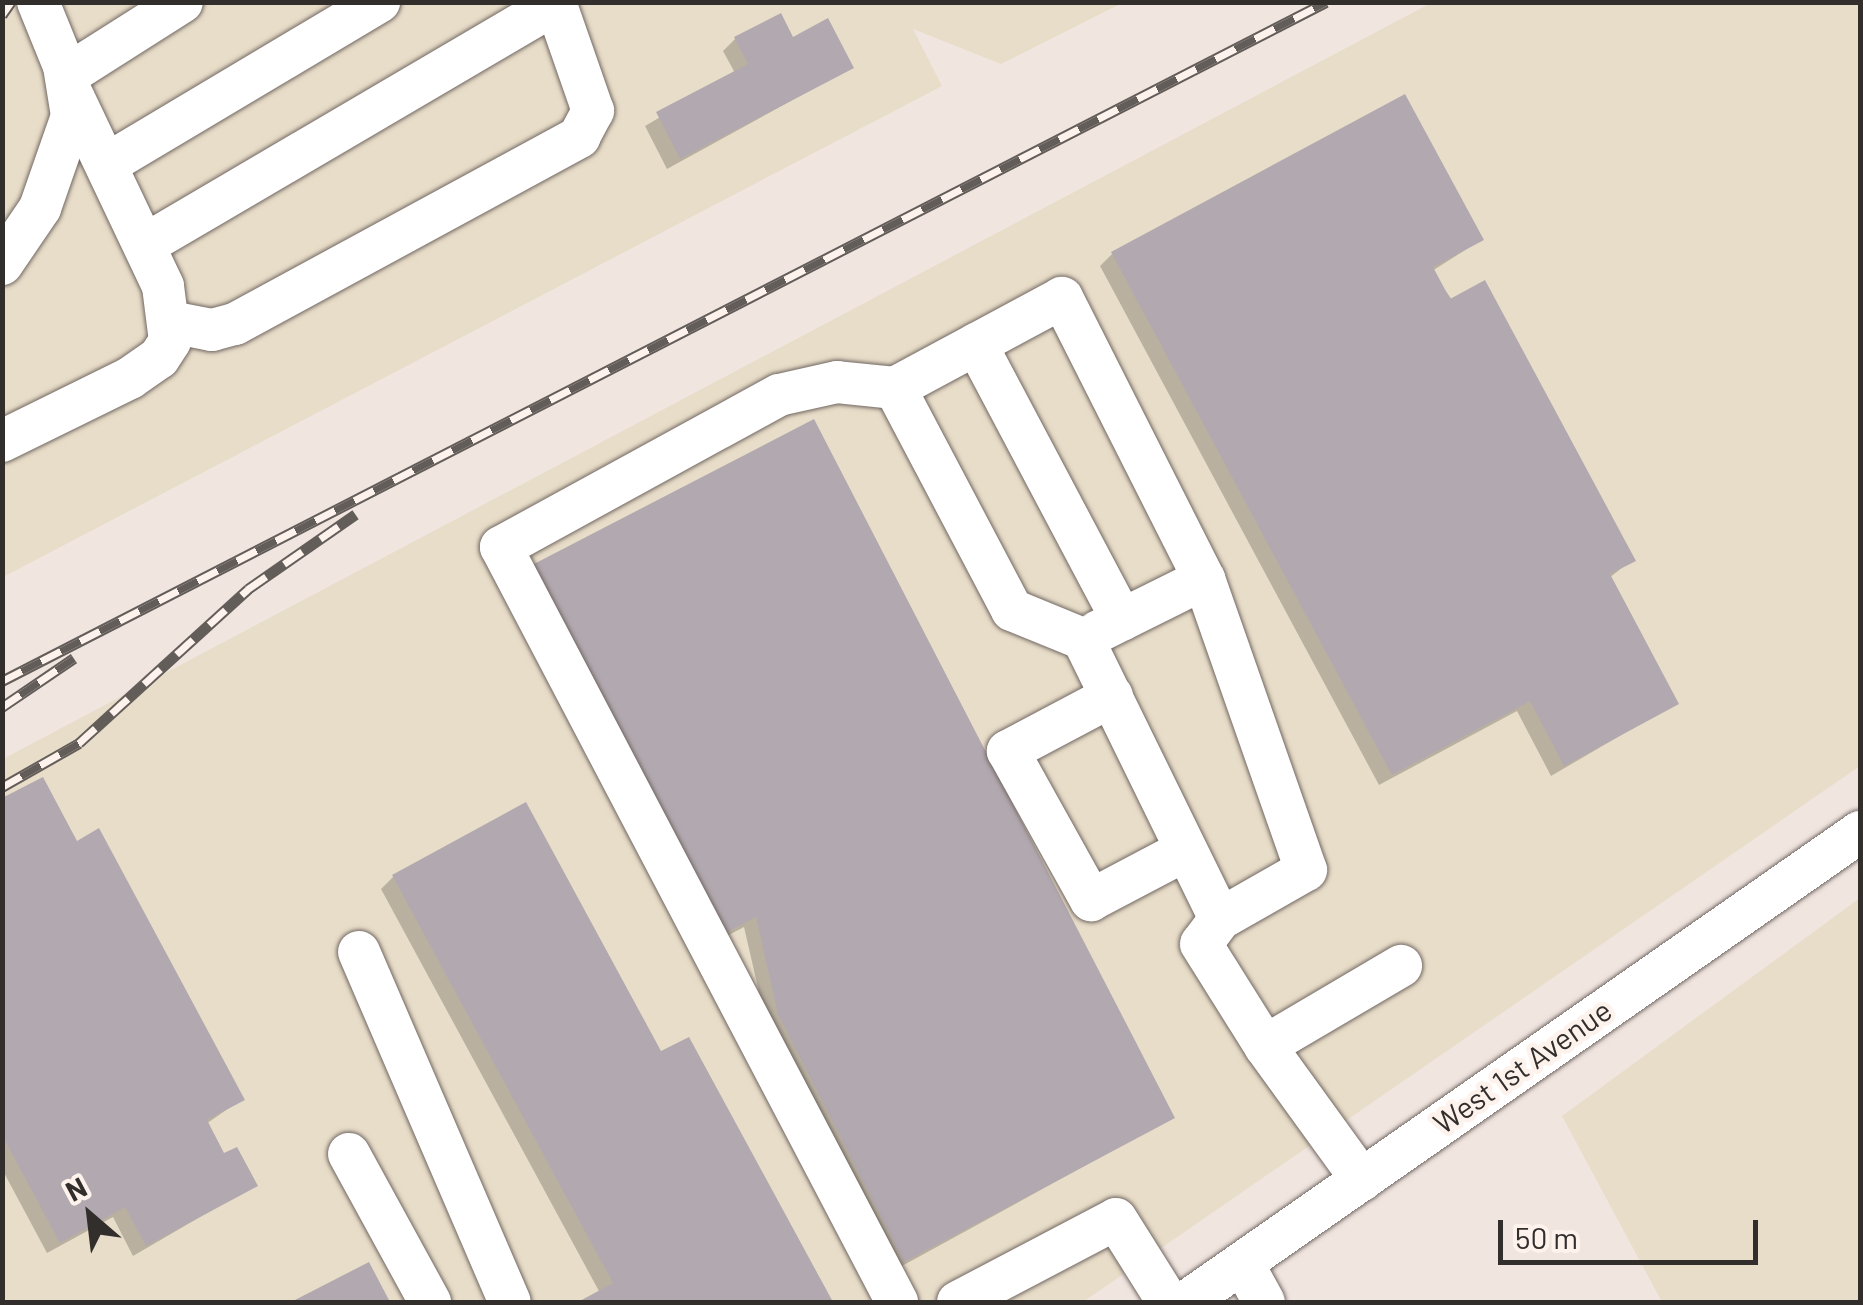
<!DOCTYPE html>
<html>
<head>
<meta charset="utf-8">
<style>
  body { margin:0 }
  #map { position:relative; width:1863px; height:1305px; overflow:hidden; background:#f1e5e0; font-family:Barlow,sans-serif }
  div>[style] { position:absolute }
  .industrial>* { inset:0; background:#e8ddc8 }
  .shadow>* { inset:0; background:#0003 }
  .building>* { inset:0; background:#b2a9b0 }
  .roads { filter:drop-shadow(0 0 2px #716762) drop-shadow(0 0 2px #716762) }
  .minor>* { height:42px; margin:-21px; padding:0 21px; transform-origin:21px; border-radius:21px; background:#fff }
  .rail>* { height:11px; margin-top:-5.5px; transform-origin:0; background:repeating-linear-gradient(90deg,#fef2ed 0 22px,#635d5a 0 44px); box-sizing:border-box; border-block:2px solid #635d5a }
  span { translate:-50% -50%; white-space:nowrap; text-align:center; line-height:1.15; -webkit-text-stroke:9px #fef2ed; paint-order:stroke }
  .street-label { font-size:30px; color:#322e2c }
  .frame { position:absolute; inset:0; border:5px solid #322e2c; pointer-events:none }
  .north { position:absolute; left:40px; top:1165px; width:100px; height:100px; -webkit-text-stroke:8px #fef2ed; paint-order:stroke; rotate:332deg; font-size:28px; font-weight:700; line-height:40px; text-align:center; color:#322e2c }
  .north::after { content:''; display:block; margin:auto; width:35px; height:45px; background:#322e2c; clip-path:polygon(50% 0,100% 100%,50% 72%,0 100%) }
  .scale { position:absolute; left:1498px; top:1220px; width:260px; height:45px; box-sizing:border-box; border:5px solid #322e2c; border-top:0; padding-left:12px; font-size:30px; line-height:35px; white-space:nowrap; color:#322e2c; -webkit-text-stroke:8px #fef2ed; paint-order:stroke }
</style>
</head>
<body>
<div id="map">
  <div class="industrial">
    <div style="clip-path:polygon(3px 3px,1122px 3px,1001px 64px,913px 29px,942px 86px,3px 577px)"></div>
    <div style="clip-path:polygon(1431px 3px,1860px 3px,1860px 766px,1083px 1302px,3px 1302px,3px 759px)"></div>
    <div style="clip-path:polygon(1860px 898px,1860px 1302px,1662px 1302px,1562px 1116px)"></div>
  </div>
  <div class="shadow">
    <div style="clip-path:polygon(735px 39px,792px 40px,851px 68px,667px 169px,645px 126px,735px 73px,723px 51px)"></div>
    <div style="clip-path:polygon(1481px 240px,1432px 271px,1632px 560px,1609px 578px,1676px 703px,1551px 776px,1517px 711px,1379px 785px,1100px 266px,1112px 254px)"></div>
    <div style="clip-path:polygon(812px 423px,1172px 1118px,891px 1272px,767px 1027px,744px 927px,710px 945px)"></div>
    <div style="clip-path:polygon(2px 801px,76px 844px,242px 1099px,206px 1124px,223px 1157px,255px 1185px,133px 1256px,113px 1217px,47px 1253px,2px 1169px)"></div>
    <div style="clip-path:polygon(393px 877px,660px 1055px,688px 1040px,830px 1302px,584px 1302px,600px 1293px,381px 889px)"></div>
  </div>
  <div class="building">
    <div style="clip-path:polygon(781px 13px,793px 37px,828px 18px,854px 68px,680px 159px,656px 112px,748px 64px,734px 37px)"></div>
    <div style="clip-path:polygon(1405px 94px,1484px 240px,1433px 267px,1450px 299px,1485px 280px,1636px 561px,1610px 574px,1679px 704px,1564px 766px,1530px 701px,1392px 775px,1111px 252px)"></div>
    <div style="clip-path:polygon(814px 419px,1175px 1118px,904px 1262px,778px 1014px,756px 917px,723px 934px,532px 565px)"></div>
    <div style="clip-path:polygon(43px 777px,77px 841px,99px 828px,245px 1100px,207px 1120px,224px 1153px,237px 1147px,258px 1186px,146px 1246px,125px 1207px,60px 1243px,2px 1135px,2px 798px)"></div>
    <div style="clip-path:polygon(526px 802px,661px 1051px,689px 1037px,833px 1302px,578px 1302px,613px 1283px,392px 875px)"></div>
    <div style="clip-path:polygon(369px 1262px,390px 1302px,291px 1302px)"></div>
  </div>
  <div class="roads">
    <div class="minor">
      <div style="left:67px;top:75px;width:136px;rotate:-32.4deg"></div>
      <div style="left:107px;top:164px;width:317px;rotate:-30.8deg"></div>
      <div style="left:146px;top:244px;width:474px;rotate:-30.4deg"></div>
      <div style="left:2px;top:264px;width:68px;rotate:-55.8deg"></div>
      <div style="left:40px;top:208px;width:97px;rotate:-70.8deg"></div>
      <div style="left:72px;top:116px;width:51px;rotate:-99.1deg"></div>
      <div style="left:64px;top:66px;width:69px;rotate:-112.1deg"></div>
      <div style="left:171px;top:322px;width:42px;rotate:11deg"></div>
      <div style="left:212px;top:330px;width:24px;rotate:-15deg"></div>
      <div style="left:235px;top:324px;width:392px;rotate:-28.5deg"></div>
      <div style="left:579px;top:137px;width:30px;rotate:-62deg"></div>
      <div style="left:593px;top:111px;width:115px;rotate:-109.2deg"></div>
      <div style="left:976px;top:344px;width:312px;rotate:62.1deg"></div>
      <div style="left:895px;top:388px;width:58px;rotate:-174.1deg"></div>
      <div style="left:837px;top:382px;width:59px;rotate:167.4deg"></div>
      <div style="left:779px;top:395px;width:317px;rotate:151.3deg"></div>
      <div style="left:501px;top:547px;width:853px;rotate:62.32deg"></div>
      <div style="left:2px;top:441px;width:143px;rotate:-26.2deg"></div>
      <div style="left:130px;top:378px;width:35px;rotate:-35deg"></div>
      <div style="left:159px;top:358px;width:20px;rotate:-57deg"></div>
      <div style="left:170px;top:341px;width:55px;rotate:-97.3deg"></div>
      <div style="left:163px;top:286px;width:215px;rotate:-115.4deg"></div>
      <div style="left:1097px;top:632px;width:119px;rotate:-26.4deg"></div>
      <div style="left:1112px;top:696px;width:118px;rotate:152.1deg"></div>
      <div style="left:1008px;top:751px;width:171px;rotate:60.9deg"></div>
      <div style="left:1091px;top:900px;width:107px;rotate:-27.8deg"></div>
      <div style="left:1220px;top:919px;width:99px;rotate:-29.7deg"></div>
      <div style="left:1306px;top:870px;width:308px;rotate:-109.3deg"></div>
      <div style="left:1204px;top:579px;width:315px;rotate:-116.8deg"></div>
      <div style="left:1062px;top:298px;width:190px;rotate:151.7deg"></div>
      <div style="left:895px;top:388px;width:251px;rotate:62.2deg"></div>
      <div style="left:1012px;top:610px;width:77px;rotate:22.2deg"></div>
      <div style="left:1083px;top:639px;width:312px;rotate:63.9deg"></div>
      <div style="left:1220px;top:919px;width:31px;rotate:127deg"></div>
      <div style="left:1201px;top:944px;width:120px;rotate:57.9deg"></div>
      <div style="left:359px;top:952px;width:381px;rotate:66.7deg"></div>
      <div style="left:349px;top:1154px;width:169px;rotate:61.3deg"></div>
      <div style="left:1362px;top:1180px;width:165px;rotate:-125.9deg"></div>
      <div style="left:1265px;top:1046px;width:158px;rotate:-30.5deg"></div>
      <div style="left:1243px;top:1264px;width:43px;rotate:61.1deg"></div>
      <div style="left:958px;top:1302px;width:178px;rotate:-27.7deg"></div>
      <div style="left:1116px;top:1219px;width:98px;rotate:57.9deg"></div>
      <div style="left:1186px;top:1302px;width:822px;rotate:-34.89deg"></div>
    </div>
  </div>
  <div class="rail">
    <div style="left:2px;top:15px;width:16px;rotate:-55deg"></div>
    <div style="left:2px;top:681px;width:1488px;rotate:-27.15deg"></div>
    <div style="left:2px;top:707px;width:87px;rotate:-34.2deg"></div>
    <div style="left:2px;top:787px;width:89px;rotate:-29.7deg"></div>
    <div style="left:79px;top:743px;width:229px;rotate:-42.3deg"></div>
    <div style="left:248px;top:589px;width:131px;rotate:-34.8deg"></div>
  </div>
  <div class="street-label">
    <span style="left:1522px;top:1066px;rotate:-35deg">West 1st Avenue</span>
  </div>
  <div class="frame"></div>
  <div class="north">N</div>
  <div class="scale">50 m</div>
</div>
</body>
</html>
